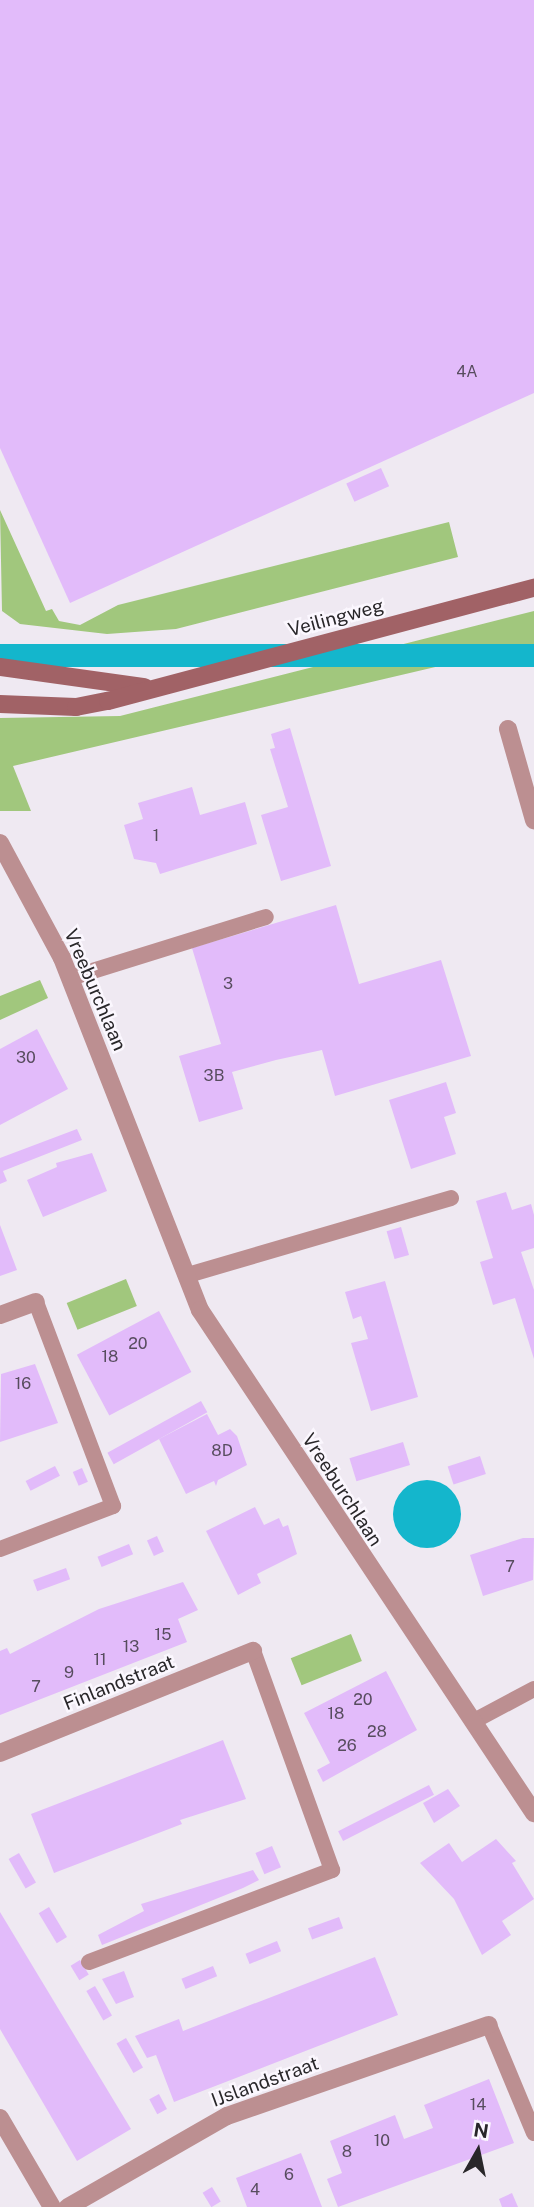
<!DOCTYPE html>
<html>
<head>
<meta charset="utf-8">
<style>
  body { margin:0 }
  #map { position:relative; width:534px; height:2207px; overflow:hidden; background:#efe9f2; font-family:"Public Sans",sans-serif }
  div>[style] { position:absolute }
  .green>* { inset:0; background:#a1c77d; transform-origin:0 0 }
  .water>* { inset:0; background:#14b6cc; transform-origin:0 0 }
  .round { border-radius:50% }
  .building>* { inset:0; background:#e2bbfa; transform-origin:0 0 }
  .lane>* { height:16px; margin:-8px; padding:0 8px; transform-origin:8px; border-radius:8px; background:#bc8f91 }
  .street>* { height:18px; margin:-9px; padding:0 9px; transform-origin:9px; border-radius:9px; background:#bc8f91 }
  .secondary>* { height:18px; margin:-9px; padding:0 9px; transform-origin:9px; border-radius:9px; background:#a16266 }
  span { translate:-50% -50%; white-space:nowrap; text-align:center; line-height:1.15; -webkit-text-stroke:5px #fbf7fe; paint-order:stroke }
  .number-label { font-size:16px; color:#574c5e }
  .number-label span { -webkit-text-stroke-width:0 }
  .street-label { font-size:19px; color:#29272a }
  .north { position:absolute; left:443px; top:2116px; width:70px; height:70px; -webkit-text-stroke:5px #fbf7fe; paint-order:stroke; rotate:9deg; font-size:19px; font-weight:700; line-height:28px; text-align:center; color:#29272a }
  .north::after { content:''; display:block; margin:auto; width:24px; height:32px; background:#29272a; clip-path:polygon(50% 0,100% 100%,50% 72%,0 100%) }
</style>
</head>
<body>
<div id="map">
  <div class="green">
    <div style="clip-path:polygon(0 510px,46px 611px,52px 609px,59px 621px,80px 625px,118px 605px,449px 522px,458px 557px,176px 629px,107px 634px,20px 624px,2px 611px)"></div>
    <div style="clip-path:polygon(534px 611px,534px 644px,13px 766px,31px 811px,0 811px,0 718px,120px 716px)"></div>
    <div style="clip-path:polygon(40px 980px,48px 998px,0 1020px,0 996px)"></div>
    <div style="left:126px;top:1279px;width:29px;height:64px;rotate:68deg"></div>
    <div style="left:351px;top:1634px;width:29px;height:65px;rotate:68deg"></div>
  </div>
  <div class="water">
    <div style="left:534px;top:644px;width:23px;height:535px;rotate:90deg"></div>
    <div class="round" style="left:393px;top:1480px;width:68px;height:68px"></div>
  </div>
  <div class="building">
    <div style="clip-path:polygon(0 0,534px 0,534px 393px,70px 603px,0 448px)"></div>
    <div style="left:381px;top:468px;width:20px;height:38px;rotate:66deg"></div>
    <div style="clip-path:polygon(290px 728px,331px 866px,281px 881px,261px 815px,288px 807px,270px 749px,275px 748px,271px 734px)"></div>
    <div style="clip-path:polygon(192px 787px,200px 815px,245px 802px,257px 844px,160px 874px,156px 863px,134px 859px,124px 825px,143px 819px,138px 803px)"></div>
    <div style="clip-path:polygon(336px 905px,359px 984px,441px 960px,471px 1056px,335px 1096px,322px 1050px,276px 1060px,232px 1072px,243px 1109px,199px 1122px,179px 1056px,221px 1044px,192px 948px)"></div>
    <div style="clip-path:polygon(37px 1029px,68px 1089px,0 1125px,0 1049px)"></div>
    <div style="clip-path:polygon(446px 1082px,456px 1113px,444px 1117px,456px 1154px,411px 1169px,389px 1100px)"></div>
    <div style="clip-path:polygon(77px 1129px,82px 1140px,3px 1171px,7px 1181px,0 1184px,0 1158px)"></div>
    <div style="clip-path:polygon(92px 1153px,107px 1191px,43px 1217px,27px 1180px,57px 1167px,56px 1163px)"></div>
    <div style="clip-path:polygon(506px 1192px,512px 1210px,531px 1204px,534px 1215px,534px 1248px,521px 1252px,534px 1290px,534px 1359px,515px 1298px,493px 1305px,480px 1262px,493px 1258px,476px 1201px)"></div>
    <div style="clip-path:polygon(0 1225px,17px 1270px,0 1276px)"></div>
    <div style="left:401px;top:1227px;width:29px;height:15px;rotate:74deg"></div>
    <div style="clip-path:polygon(385px 1281px,418px 1397px,371px 1411px,351px 1343px,368px 1339px,361px 1316px,353px 1319px,345px 1292px)"></div>
    <div style="left:159px;top:1311px;width:69px;height:93px;rotate:62deg"></div>
    <div style="clip-path:polygon(35px 1364px,58px 1423px,0 1442px,1px 1374px)"></div>
    <div style="left:201px;top:1401px;width:13px;height:107px;rotate:61deg"></div>
    <div style="clip-path:polygon(207px 1414px,218px 1435px,230px 1429px,237px 1436px,247px 1465px,218px 1480px,216px 1486px,214px 1481px,186px 1494px,159px 1439px)"></div>
    <div style="left:403px;top:1442px;width:24px;height:56px;rotate:73deg"></div>
    <div style="left:480px;top:1456px;width:19px;height:34px;rotate:72deg"></div>
    <div style="left:55px;top:1466px;width:11px;height:33px;rotate:63deg"></div>
    <div style="left:82px;top:1468px;width:15px;height:10px;rotate:67deg"></div>
    <div style="clip-path:polygon(255px 1507px,264px 1525px,279px 1518px,283px 1527px,288px 1525px,297px 1554px,257px 1574px,261px 1583px,238px 1595px,206px 1531px)"></div>
    <div style="left:157px;top:1536px;width:17px;height:11px;rotate:66deg"></div>
    <div style="clip-path:polygon(523px 1538px,534px 1538px,533px 1580px,483px 1596px,470px 1555px)"></div>
    <div style="left:129px;top:1544px;width:11px;height:34px;rotate:68deg"></div>
    <div style="left:66px;top:1568px;width:12px;height:35px;rotate:70deg"></div>
    <div style="clip-path:polygon(183px 1582px,198px 1610px,178px 1619px,187px 1642px,0 1715px,0 1651px,7px 1648px,10px 1654px,99px 1609px)"></div>
    <div style="clip-path:polygon(386px 1671px,417px 1730px,323px 1782px,317px 1770px,330px 1763px,304px 1713px)"></div>
    <div style="clip-path:polygon(223px 1740px,246px 1799px,180px 1820px,182px 1824px,54px 1873px,31px 1814px)"></div>
    <div style="left:429px;top:1785px;width:11px;height:102px;rotate:63deg"></div>
    <div style="clip-path:polygon(448px 1789px,460px 1806px,434px 1823px,423px 1803px)"></div>
    <div style="clip-path:polygon(496px 1839px,516px 1861px,512px 1863px,534px 1899px,502px 1921px,511px 1935px,482px 1955px,454px 1899px,420px 1863px,449px 1843px,462px 1862px)"></div>
    <div style="left:272px;top:1846px;width:23px;height:18px;rotate:67deg"></div>
    <div style="left:19px;top:1853px;width:34px;height:12px;rotate:60deg"></div>
    <div style="clip-path:polygon(253px 1870px,259px 1880px,243px 1888px,102px 1945px,98px 1935px,144px 1911px,141px 1904px)"></div>
    <div style="left:49px;top:1907px;width:35px;height:12px;rotate:59deg"></div>
    <div style="clip-path:polygon(0 1912px,131px 2129px,77px 2161px,0 2029px)"></div>
    <div style="left:339px;top:1917px;width:12px;height:33px;rotate:70deg"></div>
    <div style="left:277px;top:1941px;width:11px;height:34px;rotate:68deg"></div>
    <div style="clip-path:polygon(375px 1957px,398px 2015px,174px 2102px,156px 2055px,147px 2058px,135px 2036px,179px 2019px,183px 2031px)"></div>
    <div style="left:80px;top:1960px;width:17px;height:11px;rotate:59deg"></div>
    <div style="left:213px;top:1966px;width:11px;height:34px;rotate:68deg"></div>
    <div style="clip-path:polygon(124px 1971px,134px 1997px,116px 2004px,102px 1979px)"></div>
    <div style="left:95px;top:1986px;width:34px;height:10px;rotate:60deg"></div>
    <div style="left:126px;top:2038px;width:34px;height:11px;rotate:60deg"></div>
    <div style="clip-path:polygon(489px 2079px,514px 2143px,338px 2207px,327px 2179px,342px 2173px,330px 2141px,395px 2115px,404px 2139px,433px 2128px,424px 2105px)"></div>
    <div style="left:159px;top:2094px;width:17px;height:11px;rotate:62deg"></div>
    <div style="clip-path:polygon(301px 2153px,322px 2207px,247px 2207px,236px 2178px)"></div>
    <div style="left:212px;top:2187px;width:17px;height:11px;rotate:59deg"></div>
    <div style="clip-path:polygon(512px 2193px,518px 2207px,502px 2207px,499px 2199px)"></div>
  </div>
  <div class="lane">
    <div style="left:70px;top:978px;width:205px;rotate:-17.3deg"></div>
    <div style="left:188px;top:1275px;width:274px;rotate:-16.3deg"></div>
    <div style="left:0;top:1549px;width:121px;rotate:-20.8deg"></div>
    <div style="left:113px;top:1506px;width:218px;rotate:-110.7deg"></div>
    <div style="left:474px;top:1721px;width:68px;rotate:-28.1deg"></div>
    <div style="left:89px;top:1962px;width:260px;rotate:-20.7deg"></div>
    <div style="left:332px;top:1870px;width:233px;rotate:-109.8deg"></div>
    <div style="left:489px;top:2025px;width:117px;rotate:67.4deg"></div>
  </div>
  <div class="street">
    <div style="left:508px;top:729px;width:95px;rotate:74.1deg"></div>
    <div style="left:0;top:843px;width:131px;rotate:61.7deg"></div>
    <div style="left:62px;top:958px;width:378px;rotate:68.6deg"></div>
    <div style="left:200px;top:1310px;width:604px;rotate:56.42deg"></div>
    <div style="left:0;top:1315px;width:38px;rotate:-20deg"></div>
    <div style="left:0;top:1753px;width:273px;rotate:-22deg"></div>
    <div style="left:0;top:2118px;width:103px;rotate:59.7deg"></div>
    <div style="left:68px;top:2207px;width:183px;rotate:-29.8deg"></div>
    <div style="left:227px;top:2116px;width:277px;rotate:-19.2deg"></div>
  </div>
  <div class="secondary">
    <div style="left:0;top:667px;width:146px;rotate:7.9deg"></div>
    <div style="left:0;top:704px;width:76px;rotate:2.3deg"></div>
    <div style="left:76px;top:707px;width:33px;rotate:-11deg"></div>
    <div style="left:108px;top:701px;width:441px;rotate:-14.9deg"></div>
  </div>
  <div class="number-label">
    <span style="left:467px;top:372px">4A</span>
    <span style="left:156px;top:836px">1</span>
    <span style="left:228px;top:984px">3</span>
    <span style="left:26px;top:1058px">30</span>
    <span style="left:214px;top:1076px">3B</span>
    <span style="left:138px;top:1344px">20</span>
    <span style="left:110px;top:1357px">18</span>
    <span style="left:23px;top:1384px">16</span>
    <span style="left:222px;top:1451px">8D</span>
    <span style="left:510px;top:1567px">7</span>
    <span style="left:163px;top:1635px">15</span>
    <span style="left:131px;top:1647px">13</span>
    <span style="left:100px;top:1660px">11</span>
    <span style="left:69px;top:1673px">9</span>
    <span style="left:36px;top:1687px">7</span>
    <span style="left:363px;top:1700px">20</span>
    <span style="left:336px;top:1714px">18</span>
    <span style="left:377px;top:1732px">28</span>
    <span style="left:347px;top:1746px">26</span>
    <span style="left:478px;top:2105px">14</span>
    <span style="left:382px;top:2141px">10</span>
    <span style="left:347px;top:2152px">8</span>
    <span style="left:289px;top:2175px">6</span>
    <span style="left:255px;top:2190px">4</span>
  </div>
  <div class="street-label">
    <span style="left:336px;top:618px;rotate:-15deg">Veilingweg</span>
    <span style="left:95px;top:990px;rotate:67deg">Vreeburchlaan</span>
    <span style="left:342px;top:1490px;rotate:57deg">Vreeburchlaan</span>
    <span style="left:119px;top:1683px;rotate:-22deg">Finlandstraat</span>
    <span style="left:265px;top:2082px;rotate:-20deg">IJslandstraat</span>
  </div>
  <div class="north">N</div>
</div>
</body>
</html>
